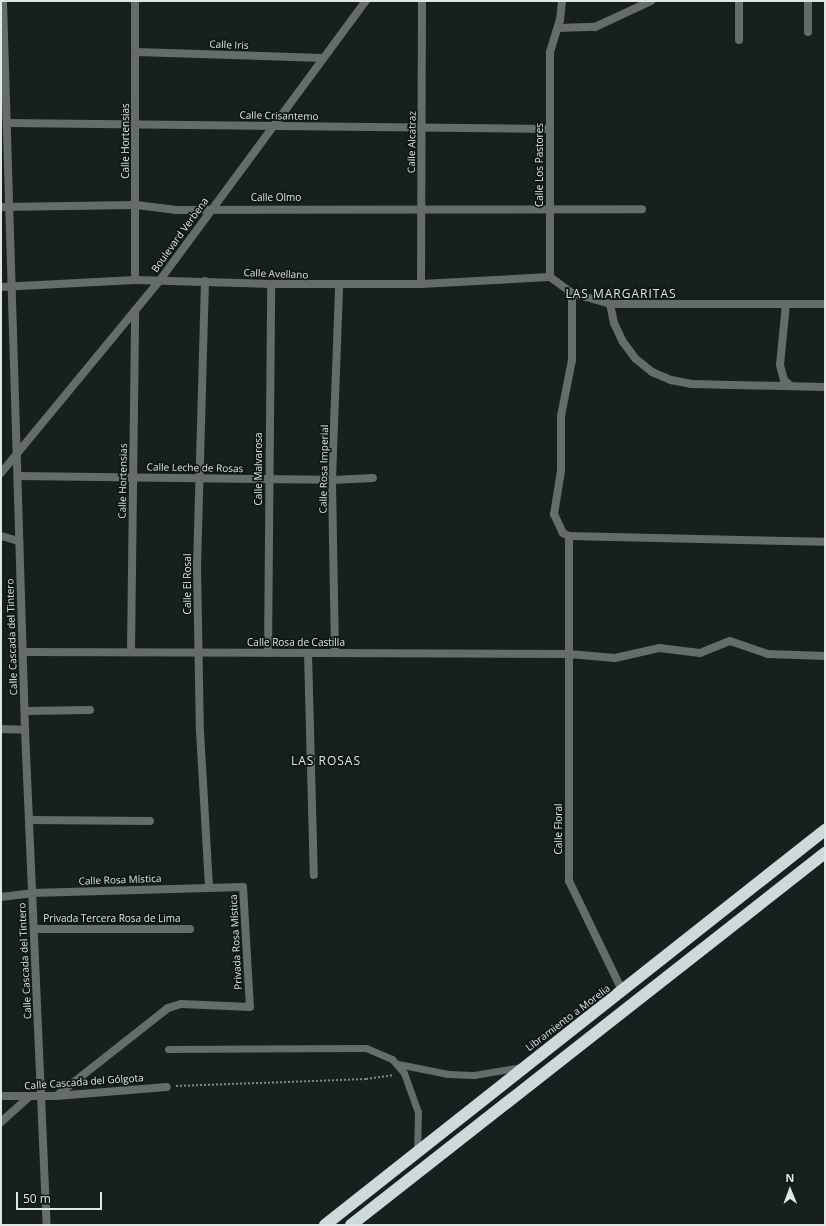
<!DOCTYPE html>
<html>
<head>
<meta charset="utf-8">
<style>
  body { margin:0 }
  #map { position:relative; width:826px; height:1226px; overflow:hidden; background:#16201f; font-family:"Open Sans",sans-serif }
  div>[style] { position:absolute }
  .path>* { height:2px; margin-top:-1px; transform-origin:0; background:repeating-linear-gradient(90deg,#7f8786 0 2px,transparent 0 4px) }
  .lane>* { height:7px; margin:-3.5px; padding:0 3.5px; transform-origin:3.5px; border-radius:3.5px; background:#666b6b }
  .street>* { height:8px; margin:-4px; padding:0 4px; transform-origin:4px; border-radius:4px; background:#666b6b }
  .highway>* { height:12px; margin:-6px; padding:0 6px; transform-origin:6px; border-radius:6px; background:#cddad9 }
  span { translate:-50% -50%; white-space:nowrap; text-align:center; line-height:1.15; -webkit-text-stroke:3.5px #0d1716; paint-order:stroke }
  .street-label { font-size:10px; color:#dfe6e5 }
  .quarter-label { font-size:12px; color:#dfe6e5; letter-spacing:1px }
  .frame { position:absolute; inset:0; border:2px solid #dfe6e5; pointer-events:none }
  .north { position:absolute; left:770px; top:1170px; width:40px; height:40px; -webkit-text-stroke:3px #0d1716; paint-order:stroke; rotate:359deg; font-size:11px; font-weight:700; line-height:16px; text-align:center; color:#dfe6e5 }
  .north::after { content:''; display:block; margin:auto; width:14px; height:18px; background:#dfe6e5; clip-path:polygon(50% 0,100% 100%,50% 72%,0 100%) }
  .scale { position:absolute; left:16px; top:1192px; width:86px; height:18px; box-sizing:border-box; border:2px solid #dfe6e5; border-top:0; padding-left:5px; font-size:12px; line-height:14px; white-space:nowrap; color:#dfe6e5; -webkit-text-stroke:3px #0d1716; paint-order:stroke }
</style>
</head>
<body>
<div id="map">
  <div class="path">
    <div style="left:176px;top:1086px;width:190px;rotate:-2.1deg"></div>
    <div style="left:366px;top:1079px;width:27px;rotate:-8deg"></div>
  </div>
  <div class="lane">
    <div style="left:168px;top:1049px;width:198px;rotate:-0.3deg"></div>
    <div style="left:366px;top:1048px;width:28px;rotate:23deg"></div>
    <div style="left:392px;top:1059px;width:18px;rotate:49deg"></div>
    <div style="left:404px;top:1073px;width:41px;rotate:70.3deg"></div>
    <div style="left:418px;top:1112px;width:40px;rotate:91.4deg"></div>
    <div style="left:398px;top:1064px;width:51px;rotate:11.3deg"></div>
    <div style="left:448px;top:1074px;width:26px;rotate:2deg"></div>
    <div style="left:474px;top:1075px;width:49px;rotate:-9.5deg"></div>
  </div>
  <div class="street">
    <div style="left:3px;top:1px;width:729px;rotate:88.27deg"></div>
    <div style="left:25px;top:730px;width:495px;rotate:87.5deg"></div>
    <div style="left:135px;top:1px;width:279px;rotate:90deg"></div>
    <div style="left:808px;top:1px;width:31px;rotate:90deg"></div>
    <div style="left:558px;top:28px;width:37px;rotate:-2deg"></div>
    <div style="left:595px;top:27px;width:62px;rotate:-24.9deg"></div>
    <div style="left:739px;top:40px;width:39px;rotate:-90deg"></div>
    <div style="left:135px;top:52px;width:188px;rotate:1.8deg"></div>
    <div style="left:7px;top:123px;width:543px;rotate:0.63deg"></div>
    <div style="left:1px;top:207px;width:135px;rotate:-0.8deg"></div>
    <div style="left:136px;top:205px;width:39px;rotate:7deg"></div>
    <div style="left:175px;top:210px;width:467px;rotate:-0.1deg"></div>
    <div style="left:550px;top:277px;width:27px;rotate:36deg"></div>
    <div style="left:572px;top:293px;width:40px;rotate:16deg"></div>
    <div style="left:610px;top:304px;width:215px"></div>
    <div style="left:550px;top:277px;width:225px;rotate:-90deg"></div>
    <div style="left:550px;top:52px;width:34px;rotate:-73deg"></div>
    <div style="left:560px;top:20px;width:19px;rotate:-84deg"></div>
    <div style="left:205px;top:281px;width:285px;rotate:91.6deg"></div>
    <div style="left:197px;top:566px;width:165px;rotate:89deg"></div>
    <div style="left:200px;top:731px;width:156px;rotate:86.7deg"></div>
    <div style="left:421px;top:284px;width:283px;rotate:-89.8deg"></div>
    <div style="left:1px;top:287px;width:134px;rotate:-3deg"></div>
    <div style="left:135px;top:280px;width:136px;rotate:1.7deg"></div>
    <div style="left:271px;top:284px;width:150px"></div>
    <div style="left:421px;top:284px;width:129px;rotate:-3.1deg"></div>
    <div style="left:572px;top:293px;width:67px;rotate:90deg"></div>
    <div style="left:572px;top:360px;width:57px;rotate:101.1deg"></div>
    <div style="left:561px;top:416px;width:55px;rotate:90deg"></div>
    <div style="left:561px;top:471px;width:44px;rotate:99.2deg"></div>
    <div style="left:554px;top:514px;width:21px;rotate:65deg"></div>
    <div style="left:563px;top:533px;width:7px;rotate:27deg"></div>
    <div style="left:569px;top:536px;width:345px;rotate:90deg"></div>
    <div style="left:569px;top:881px;width:123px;rotate:64.1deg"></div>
    <div style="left:610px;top:304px;width:19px;rotate:78deg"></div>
    <div style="left:614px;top:323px;width:21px;rotate:65deg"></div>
    <div style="left:623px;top:342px;width:21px;rotate:53deg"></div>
    <div style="left:636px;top:359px;width:21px;rotate:39deg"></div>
    <div style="left:652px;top:372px;width:21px;rotate:23deg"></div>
    <div style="left:671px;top:380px;width:21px;rotate:11deg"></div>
    <div style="left:692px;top:384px;width:133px;rotate:1.3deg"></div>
    <div style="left:786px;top:304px;width:61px;rotate:95.6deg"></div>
    <div style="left:780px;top:365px;width:16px;rotate:75deg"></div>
    <div style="left:784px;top:380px;width:9px;rotate:41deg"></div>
    <div style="left:1px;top:473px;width:250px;rotate:-50.5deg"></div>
    <div style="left:160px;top:280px;width:347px;rotate:-53.6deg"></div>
    <div style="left:18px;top:476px;width:314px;rotate:0.7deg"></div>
    <div style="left:332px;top:480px;width:41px;rotate:-2.8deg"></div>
    <div style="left:1px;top:536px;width:19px;rotate:16deg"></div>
    <div style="left:569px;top:536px;width:256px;rotate:1.3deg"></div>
    <div style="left:23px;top:652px;width:546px;rotate:0.21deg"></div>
    <div style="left:569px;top:654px;width:46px;rotate:5deg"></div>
    <div style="left:615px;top:658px;width:45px;rotate:-12.8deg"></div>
    <div style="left:659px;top:648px;width:41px;rotate:7deg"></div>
    <div style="left:700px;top:653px;width:32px;rotate:-22deg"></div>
    <div style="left:730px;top:641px;width:40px;rotate:18.9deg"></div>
    <div style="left:768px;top:654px;width:57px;rotate:2deg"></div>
    <div style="left:131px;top:652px;width:342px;rotate:-89.3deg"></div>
    <div style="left:268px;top:653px;width:369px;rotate:-89.5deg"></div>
    <div style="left:308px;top:653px;width:222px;rotate:88.5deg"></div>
    <div style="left:335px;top:653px;width:173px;rotate:-91deg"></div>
    <div style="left:332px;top:480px;width:195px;rotate:-87.9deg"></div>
    <div style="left:25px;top:711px;width:65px;rotate:-0.9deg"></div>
    <div style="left:1px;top:729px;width:24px;rotate:2deg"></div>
    <div style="left:29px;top:820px;width:121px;rotate:0.5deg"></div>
    <div style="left:1px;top:897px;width:31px;rotate:-7deg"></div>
    <div style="left:32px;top:893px;width:211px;rotate:-1.6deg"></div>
    <div style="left:243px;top:887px;width:120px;rotate:86.7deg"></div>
    <div style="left:250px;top:1007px;width:69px;rotate:-177.5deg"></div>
    <div style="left:181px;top:1004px;width:14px;rotate:163deg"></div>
    <div style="left:168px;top:1008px;width:142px;rotate:141.8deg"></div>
    <div style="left:34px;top:929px;width:156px"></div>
    <div style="left:1px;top:1096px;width:55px"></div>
    <div style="left:56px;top:1096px;width:111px;rotate:-4.6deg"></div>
    <div style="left:1px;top:1122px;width:39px;rotate:-42deg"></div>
  </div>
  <div class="highway">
    <div style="left:325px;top:1225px;width:637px;rotate:-38.31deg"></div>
    <div style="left:351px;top:1225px;width:603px;rotate:-38.13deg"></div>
  </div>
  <div class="street-label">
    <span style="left:229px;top:45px;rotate:2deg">Calle Iris</span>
    <span style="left:279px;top:116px;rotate:1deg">Calle Crisantemo</span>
    <span style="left:126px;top:141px;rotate:-90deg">Calle Hortensias</span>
    <span style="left:412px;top:142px;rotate:-89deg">Calle Alcatraz</span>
    <span style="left:540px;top:165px;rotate:-90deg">Calle Los Pastores</span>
    <span style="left:276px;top:198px">Calle Olmo</span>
    <span style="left:180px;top:235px;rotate:-54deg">Boulevard Verbena</span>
    <span style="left:276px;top:274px;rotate:2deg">Calle Avellano</span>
    <span style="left:195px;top:468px;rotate:1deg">Calle Leche de Rosas</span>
    <span style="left:259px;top:469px;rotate:-90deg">Calle Malvarosa</span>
    <span style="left:324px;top:469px;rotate:-89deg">Calle Rosa Imperial</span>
    <span style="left:123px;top:481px;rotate:-89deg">Calle Hortensias</span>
    <span style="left:188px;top:584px;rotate:-90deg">Calle El Rosal</span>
    <span style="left:12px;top:637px;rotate:-92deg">Calle Cascada del Tintero</span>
    <span style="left:296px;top:643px">Calle Rosa de Castilla</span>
    <span style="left:559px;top:829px;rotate:-90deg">Calle Floral</span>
    <span style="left:120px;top:880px;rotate:-2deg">Calle Rosa Mística</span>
    <span style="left:112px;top:919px">Privada Tercera Rosa de Lima</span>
    <span style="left:236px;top:942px;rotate:-93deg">Privada Rosa Mística</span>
    <span style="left:25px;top:961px;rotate:-93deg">Calle Cascada del Tintero</span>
    <span style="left:568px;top:1018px;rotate:-37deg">Libramiento a Morelia</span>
    <span style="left:84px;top:1082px;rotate:-4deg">Calle Cascada del Gólgota</span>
  </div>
  <div class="quarter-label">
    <span style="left:621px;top:294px">LAS MARGARITAS</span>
    <span style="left:326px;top:761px">LAS ROSAS</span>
  </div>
  <div class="frame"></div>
  <div class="north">N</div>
  <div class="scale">50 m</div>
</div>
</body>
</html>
